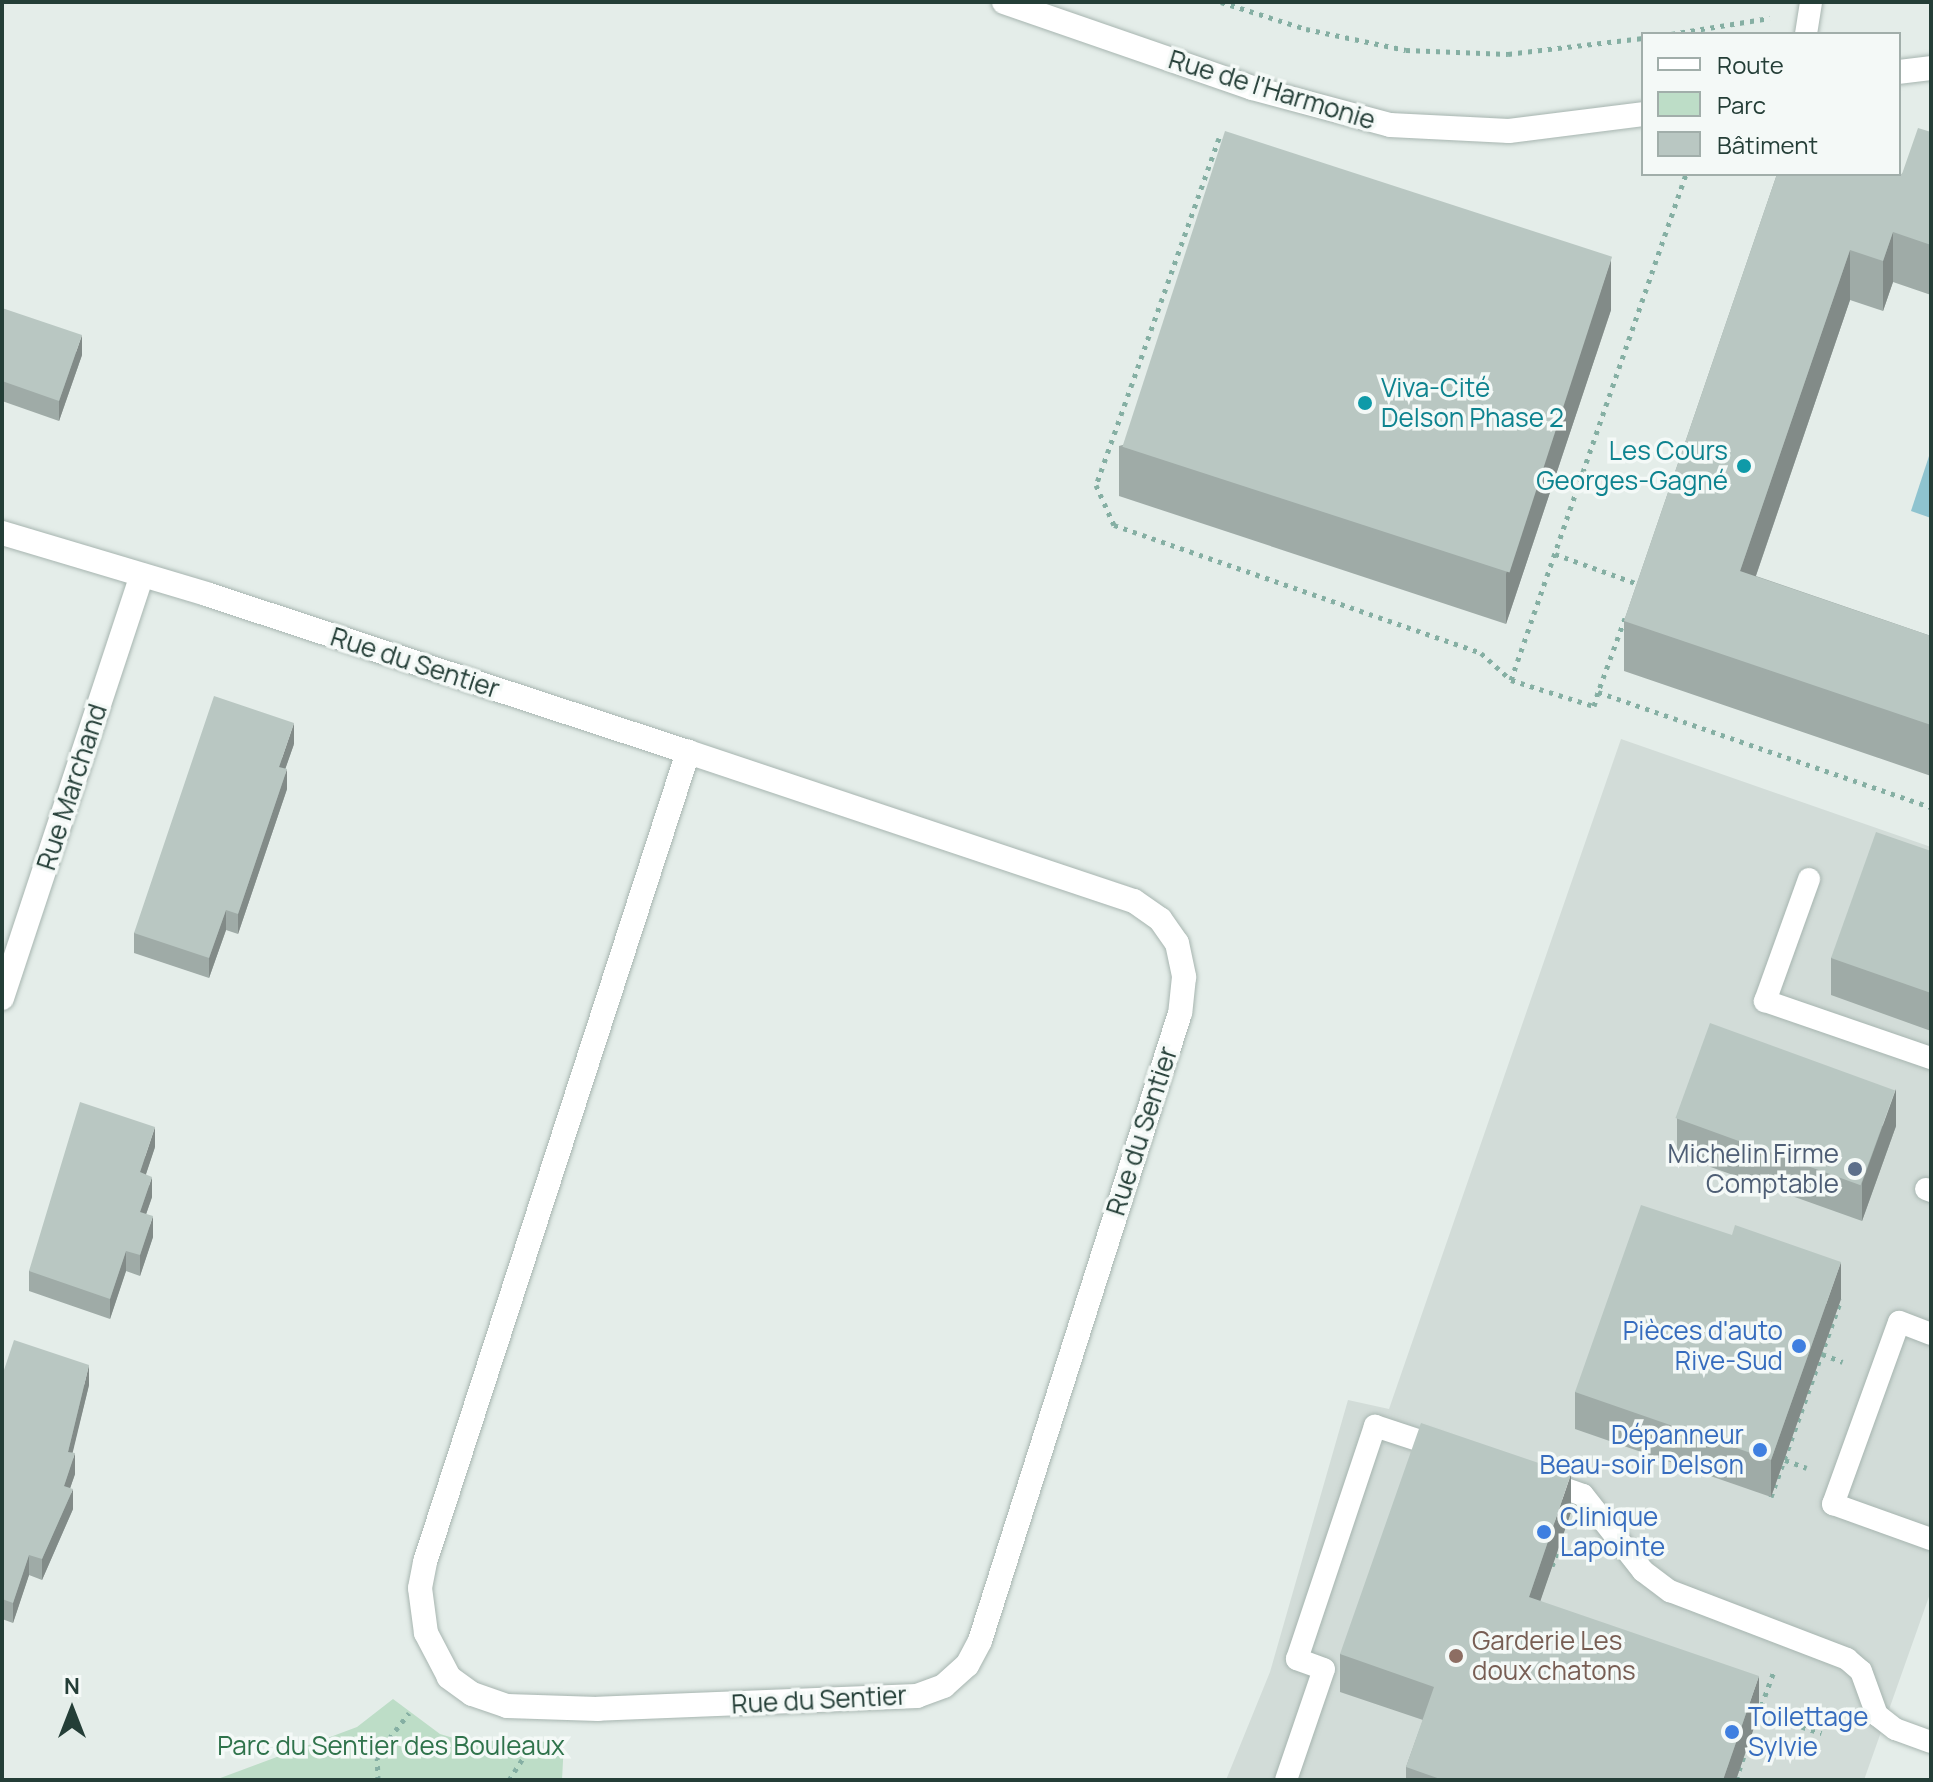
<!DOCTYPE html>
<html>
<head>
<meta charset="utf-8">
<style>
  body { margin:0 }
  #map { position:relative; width:1933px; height:1782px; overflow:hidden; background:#e4ede9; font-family:Manrope,sans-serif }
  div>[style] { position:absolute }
  .built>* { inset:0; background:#d2dcd8 }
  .green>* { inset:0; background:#bdddc7 }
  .water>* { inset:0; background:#8ec3cf }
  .path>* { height:5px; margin-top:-2.5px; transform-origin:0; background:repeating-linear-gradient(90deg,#85afa3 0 4px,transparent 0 10px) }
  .roads { filter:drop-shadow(0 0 2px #a7b5b0) drop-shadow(0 0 2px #a7b5b0) }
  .lane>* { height:22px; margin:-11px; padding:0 11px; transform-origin:11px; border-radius:11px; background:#fff }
  .street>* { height:24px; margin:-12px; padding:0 12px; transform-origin:12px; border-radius:12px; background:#fff }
  .wall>* { inset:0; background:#9faba7 }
  .shaded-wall>* { inset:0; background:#828b88 }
  .building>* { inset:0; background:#b9c7c2; transform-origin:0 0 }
  .dots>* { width:22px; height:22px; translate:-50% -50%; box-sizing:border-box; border:4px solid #f4f9f7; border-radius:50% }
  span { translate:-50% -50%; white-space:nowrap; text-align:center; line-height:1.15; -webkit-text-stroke:7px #f4f9f7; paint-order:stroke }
  .street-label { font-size:26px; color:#243e37 }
  .culture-label { font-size:26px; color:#0d838f }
  .left { translate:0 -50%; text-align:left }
  .right { translate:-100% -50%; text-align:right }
  .service-label { font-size:26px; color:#4e5e75 }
  .shop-label { font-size:26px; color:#366cbe }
  .education-label { font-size:26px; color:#785e54 }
  .park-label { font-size:26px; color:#2f734b }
  .frame { position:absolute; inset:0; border:4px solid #243e37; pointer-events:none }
  .legend { position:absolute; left:1641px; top:32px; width:260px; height:144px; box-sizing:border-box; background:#f4f9f7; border:2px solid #a1aeaa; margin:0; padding:10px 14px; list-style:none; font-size:24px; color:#243e37 }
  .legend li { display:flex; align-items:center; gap:16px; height:40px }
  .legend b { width:40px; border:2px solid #a1aeaa }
  .north { position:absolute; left:32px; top:1670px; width:80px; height:80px; -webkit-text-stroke:6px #f4f9f7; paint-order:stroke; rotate:0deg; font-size:22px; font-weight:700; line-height:32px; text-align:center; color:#243e37 }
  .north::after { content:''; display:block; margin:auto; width:28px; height:36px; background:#243e37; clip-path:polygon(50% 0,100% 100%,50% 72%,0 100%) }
</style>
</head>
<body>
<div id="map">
  <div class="built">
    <div style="clip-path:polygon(1621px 739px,1931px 847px,1931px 1591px,1864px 1780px,1226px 1780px,1270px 1672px,1348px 1400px,1389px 1409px)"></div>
  </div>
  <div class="green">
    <div style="clip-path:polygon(393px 1699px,440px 1734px,460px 1740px,564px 1742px,562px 1780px,215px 1780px,357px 1727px)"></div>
  </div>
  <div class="water">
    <div style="clip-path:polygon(1931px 450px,1931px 518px,1911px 511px)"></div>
  </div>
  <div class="path">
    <div style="left:1221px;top:2px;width:89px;rotate:17.6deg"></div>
    <div style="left:1306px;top:29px;width:102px;rotate:11.9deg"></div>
    <div style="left:1406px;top:50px;width:102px;rotate:2.2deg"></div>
    <div style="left:1508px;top:54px;width:136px;rotate:-6.8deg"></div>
    <div style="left:1671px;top:34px;width:100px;rotate:-9.2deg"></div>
    <div style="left:1219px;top:138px;width:368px;rotate:109.5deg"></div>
    <div style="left:1096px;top:485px;width:44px;rotate:65.8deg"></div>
    <div style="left:1114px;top:525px;width:389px;rotate:19.2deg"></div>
    <div style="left:1481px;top:653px;width:40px;rotate:42deg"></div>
    <div style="left:1511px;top:680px;width:87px;rotate:17.4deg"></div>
    <div style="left:1594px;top:706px;width:15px;rotate:-74deg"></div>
    <div style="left:1555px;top:554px;width:88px;rotate:19.9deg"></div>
    <div style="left:1625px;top:618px;width:79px;rotate:110deg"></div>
    <div style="left:1598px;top:692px;width:352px;rotate:19.1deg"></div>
    <div style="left:1511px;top:680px;width:535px;rotate:-70.92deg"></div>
    <div style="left:1822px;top:1354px;width:22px;rotate:21deg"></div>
    <div style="left:1785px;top:1460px;width:23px;rotate:20deg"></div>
    <div style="left:1771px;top:1497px;width:210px;rotate:-70.5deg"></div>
    <div style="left:1552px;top:1566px;width:34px;rotate:-69deg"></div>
    <div style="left:1754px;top:1711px;width:71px;rotate:18.2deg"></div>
    <div style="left:1758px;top:1715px;width:47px;rotate:-70deg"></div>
    <div style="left:378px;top:1780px;width:26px;rotate:-92deg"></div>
    <div style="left:377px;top:1754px;width:52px;rotate:-52deg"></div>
    <div style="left:509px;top:1780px;width:43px;rotate:-57.4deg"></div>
    <div style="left:1736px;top:1780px;width:39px;rotate:-72deg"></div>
  </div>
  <div class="roads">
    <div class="lane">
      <div style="left:1806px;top:34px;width:32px;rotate:-81deg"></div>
      <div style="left:1809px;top:879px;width:130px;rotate:109.8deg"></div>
      <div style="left:1765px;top:1001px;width:176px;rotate:19deg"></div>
      <div style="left:1926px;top:1189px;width:5px;rotate:22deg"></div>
      <div style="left:1931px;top:1334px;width:34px;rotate:-159deg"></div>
      <div style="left:1899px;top:1322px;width:194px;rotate:109.9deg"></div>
      <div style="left:1833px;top:1504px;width:104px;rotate:19.7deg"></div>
      <div style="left:1543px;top:1481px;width:42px;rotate:19.3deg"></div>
      <div style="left:1583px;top:1495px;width:97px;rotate:51.7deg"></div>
      <div style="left:1643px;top:1571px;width:34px;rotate:37deg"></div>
      <div style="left:1670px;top:1591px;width:190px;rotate:21deg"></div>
      <div style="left:1847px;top:1659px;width:18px;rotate:41deg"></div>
      <div style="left:1861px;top:1671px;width:47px;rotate:70deg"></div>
      <div style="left:1877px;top:1715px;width:23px;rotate:38deg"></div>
      <div style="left:1895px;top:1729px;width:38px;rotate:20deg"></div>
      <div style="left:1286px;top:1780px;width:117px;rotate:-71.1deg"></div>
      <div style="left:1324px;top:1669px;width:29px;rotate:-160deg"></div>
      <div style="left:1297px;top:1659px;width:246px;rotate:-71.5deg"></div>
      <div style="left:1375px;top:1426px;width:71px;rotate:18.2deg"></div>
    </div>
    <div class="street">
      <div style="left:1004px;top:2px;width:262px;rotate:19.1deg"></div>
      <div style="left:1252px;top:88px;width:143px;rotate:15deg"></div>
      <div style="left:1390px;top:125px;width:119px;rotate:2.9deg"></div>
      <div style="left:1509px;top:131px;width:135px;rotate:-7.2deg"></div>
      <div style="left:1899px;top:72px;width:32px;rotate:-7deg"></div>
      <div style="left:2px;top:533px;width:213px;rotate:16.6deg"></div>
      <div style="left:206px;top:594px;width:507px;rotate:18.15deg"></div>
      <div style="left:688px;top:752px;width:470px;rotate:18.5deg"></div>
      <div style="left:1134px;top:901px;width:32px;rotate:35deg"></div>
      <div style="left:1160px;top:919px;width:29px;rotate:55deg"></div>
      <div style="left:1177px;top:943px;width:35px;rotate:78deg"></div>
      <div style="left:1184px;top:977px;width:36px;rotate:96deg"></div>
      <div style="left:1180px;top:1013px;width:659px;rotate:107.67deg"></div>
      <div style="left:980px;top:1641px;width:27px;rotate:118deg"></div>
      <div style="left:967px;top:1665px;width:31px;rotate:138deg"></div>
      <div style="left:944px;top:1686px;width:29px;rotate:160deg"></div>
      <div style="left:917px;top:1696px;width:319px;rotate:177.7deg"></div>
      <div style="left:598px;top:1709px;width:91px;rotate:-178.1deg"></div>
      <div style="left:507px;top:1706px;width:37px;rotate:-161deg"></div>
      <div style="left:472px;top:1694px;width:29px;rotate:-144deg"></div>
      <div style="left:449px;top:1677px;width:50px;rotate:-117.6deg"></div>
      <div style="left:426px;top:1633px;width:45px;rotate:-97.6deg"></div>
      <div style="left:420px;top:1588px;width:26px;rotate:-79deg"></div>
      <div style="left:425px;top:1562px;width:852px;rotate:-72.01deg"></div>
      <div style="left:2px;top:998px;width:443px;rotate:-71.7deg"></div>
    </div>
  </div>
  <div class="wall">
    <div style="clip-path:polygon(1931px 132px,1931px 295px,1893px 282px,1883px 311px,1850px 300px,1756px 576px,1931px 636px,1931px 776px,1624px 671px,1624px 621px,1777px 174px,1902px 174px)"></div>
    <div style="clip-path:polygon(2px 308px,82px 355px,59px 421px,2px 401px)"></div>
    <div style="clip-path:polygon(1611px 310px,1506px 624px,1119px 496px,1119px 446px)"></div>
    <div style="clip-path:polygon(294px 744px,285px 769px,287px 789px,238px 934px,226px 930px,209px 978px,134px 953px,134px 933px)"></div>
    <div style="clip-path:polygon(1931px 851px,1931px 1031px,1831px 995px,1831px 958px)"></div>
    <div style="clip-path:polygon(1677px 1118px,1896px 1126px,1862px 1221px,1677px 1155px)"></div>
    <div style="clip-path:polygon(155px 1147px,146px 1174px,152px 1197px,146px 1214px,153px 1237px,140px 1276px,126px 1271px,110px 1319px,29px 1291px,29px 1271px)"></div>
    <div style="clip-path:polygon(1841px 1299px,1771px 1497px,1575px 1429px,1575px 1392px)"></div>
    <div style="clip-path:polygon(2px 1376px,89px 1385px,72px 1453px,75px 1474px,70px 1488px,73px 1509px,42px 1580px,29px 1575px,13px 1623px,2px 1619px)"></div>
    <div style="clip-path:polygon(1571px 1512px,1540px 1601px,1759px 1713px,1736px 1780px,1406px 1780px,1406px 1767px,1423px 1720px,1340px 1692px,1340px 1654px)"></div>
  </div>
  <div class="shaded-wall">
    <div style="clip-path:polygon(1893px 232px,1893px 282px,1883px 311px,1883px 261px)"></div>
    <div style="clip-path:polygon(1850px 250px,1850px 300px,1740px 622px,1740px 571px)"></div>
    <div style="clip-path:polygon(1611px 259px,1611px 310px,1506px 624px,1506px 574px)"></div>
    <div style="clip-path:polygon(82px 335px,82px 355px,59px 421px,59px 401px)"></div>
    <div style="clip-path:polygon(294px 723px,294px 744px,279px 787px,279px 767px)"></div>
    <div style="clip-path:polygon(287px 769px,287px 789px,238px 934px,238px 914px)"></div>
    <div style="clip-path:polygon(226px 910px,226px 930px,209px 978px,209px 958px)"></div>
    <div style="clip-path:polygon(1896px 1089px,1896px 1126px,1862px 1221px,1862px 1183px)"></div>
    <div style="clip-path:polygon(155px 1127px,155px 1147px,140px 1192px,140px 1172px)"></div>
    <div style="clip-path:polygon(152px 1177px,152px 1197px,140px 1232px,140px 1212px)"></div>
    <div style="clip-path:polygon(153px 1216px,153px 1237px,140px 1276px,140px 1255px)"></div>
    <div style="clip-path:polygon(126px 1251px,126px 1271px,110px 1319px,110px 1299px)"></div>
    <div style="clip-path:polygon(1841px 1262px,1841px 1299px,1771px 1497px,1771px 1460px)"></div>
    <div style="clip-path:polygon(89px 1365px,89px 1385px,68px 1472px,68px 1452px)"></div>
    <div style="clip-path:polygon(75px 1453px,75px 1474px,64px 1506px,64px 1486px)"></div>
    <div style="clip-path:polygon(1571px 1474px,1571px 1512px,1529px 1634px,1529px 1597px)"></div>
    <div style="clip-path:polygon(73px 1489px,73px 1509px,42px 1580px,42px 1559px)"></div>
    <div style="clip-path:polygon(29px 1555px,29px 1575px,13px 1623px,13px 1603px)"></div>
    <div style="clip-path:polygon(1759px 1676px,1759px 1713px,1736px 1780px,1723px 1780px)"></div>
  </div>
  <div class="building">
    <div style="clip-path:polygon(1918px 128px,1931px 132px,1931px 245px,1893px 232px,1883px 261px,1850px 250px,1740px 571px,1931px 636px,1931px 725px,1624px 621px,1777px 174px,1899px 173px,1902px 174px)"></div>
    <div style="left:1225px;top:131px;width:407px;height:332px;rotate:18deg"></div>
    <div style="clip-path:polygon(2px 308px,82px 335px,59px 401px,2px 381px)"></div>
    <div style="clip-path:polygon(214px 696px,294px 723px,279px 767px,287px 769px,238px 914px,226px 910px,209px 958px,134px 933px)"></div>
    <div style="clip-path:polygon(1876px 832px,1931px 851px,1931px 993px,1831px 958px)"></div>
    <div style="left:1710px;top:1023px;width:197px;height:101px;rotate:20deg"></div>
    <div style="clip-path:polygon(80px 1102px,155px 1127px,140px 1172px,152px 1177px,140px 1212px,153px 1216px,140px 1255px,126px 1251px,110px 1299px,29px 1271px)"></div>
    <div style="clip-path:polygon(1641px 1205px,1732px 1235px,1735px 1225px,1841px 1262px,1771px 1460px,1575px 1392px)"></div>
    <div style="clip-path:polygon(14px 1340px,89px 1365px,68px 1452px,75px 1453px,64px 1486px,73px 1489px,42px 1559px,29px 1555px,13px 1603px,2px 1599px,2px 1376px)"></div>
    <div style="clip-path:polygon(1421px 1423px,1571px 1474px,1529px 1597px,1759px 1676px,1723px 1780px,1711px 1778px,1710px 1780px,1443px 1780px,1406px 1767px,1434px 1687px,1340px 1654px)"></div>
  </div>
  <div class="dots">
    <div style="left:1365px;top:403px;background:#0f9aa8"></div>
    <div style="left:1744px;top:466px;background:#0f9aa8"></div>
    <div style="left:1855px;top:1169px;background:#5c6f8a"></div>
    <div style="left:1799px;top:1346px;background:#3f7fe0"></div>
    <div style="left:1760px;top:1450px;background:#3f7fe0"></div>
    <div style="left:1544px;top:1532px;background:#3f7fe0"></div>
    <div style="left:1456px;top:1656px;background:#8d6e63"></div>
    <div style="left:1732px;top:1732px;background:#3f7fe0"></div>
  </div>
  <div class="street-label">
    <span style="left:1272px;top:90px;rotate:17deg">Rue de l'Harmonie</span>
    <span style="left:415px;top:663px;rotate:18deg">Rue du Sentier</span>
    <span style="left:72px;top:787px;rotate:-72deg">Rue Marchand</span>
    <span style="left:1142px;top:1131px;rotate:-72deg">Rue du Sentier</span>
    <span style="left:819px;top:1700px;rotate:-3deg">Rue du Sentier</span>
  </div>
  <div class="culture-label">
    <span class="left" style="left:1381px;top:403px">Viva-Cité<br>Delson Phase 2</span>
    <span class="right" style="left:1728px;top:466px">Les Cours<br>Georges-Gagné</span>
  </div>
  <div class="service-label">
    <span class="right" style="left:1839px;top:1169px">Michelin Firme<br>Comptable</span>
  </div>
  <div class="shop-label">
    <span class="right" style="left:1783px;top:1346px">Pièces d'auto<br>Rive-Sud</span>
    <span class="right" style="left:1744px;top:1450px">Dépanneur<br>Beau-soir Delson</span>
    <span class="left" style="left:1560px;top:1532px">Clinique<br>Lapointe</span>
    <span class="left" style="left:1748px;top:1732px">Toilettage<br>Sylvie</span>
  </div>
  <div class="education-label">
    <span class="left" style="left:1472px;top:1656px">Garderie Les<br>doux chatons</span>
  </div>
  <div class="park-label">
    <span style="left:391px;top:1746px">Parc du Sentier des Bouleaux</span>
  </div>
  <div class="frame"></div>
  <ul class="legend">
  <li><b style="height:10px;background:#fff"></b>Route</li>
  <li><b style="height:22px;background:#bdddc7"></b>Parc</li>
  <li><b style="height:22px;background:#b9c7c2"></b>Bâtiment</li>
  </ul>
  <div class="north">N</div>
</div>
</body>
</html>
